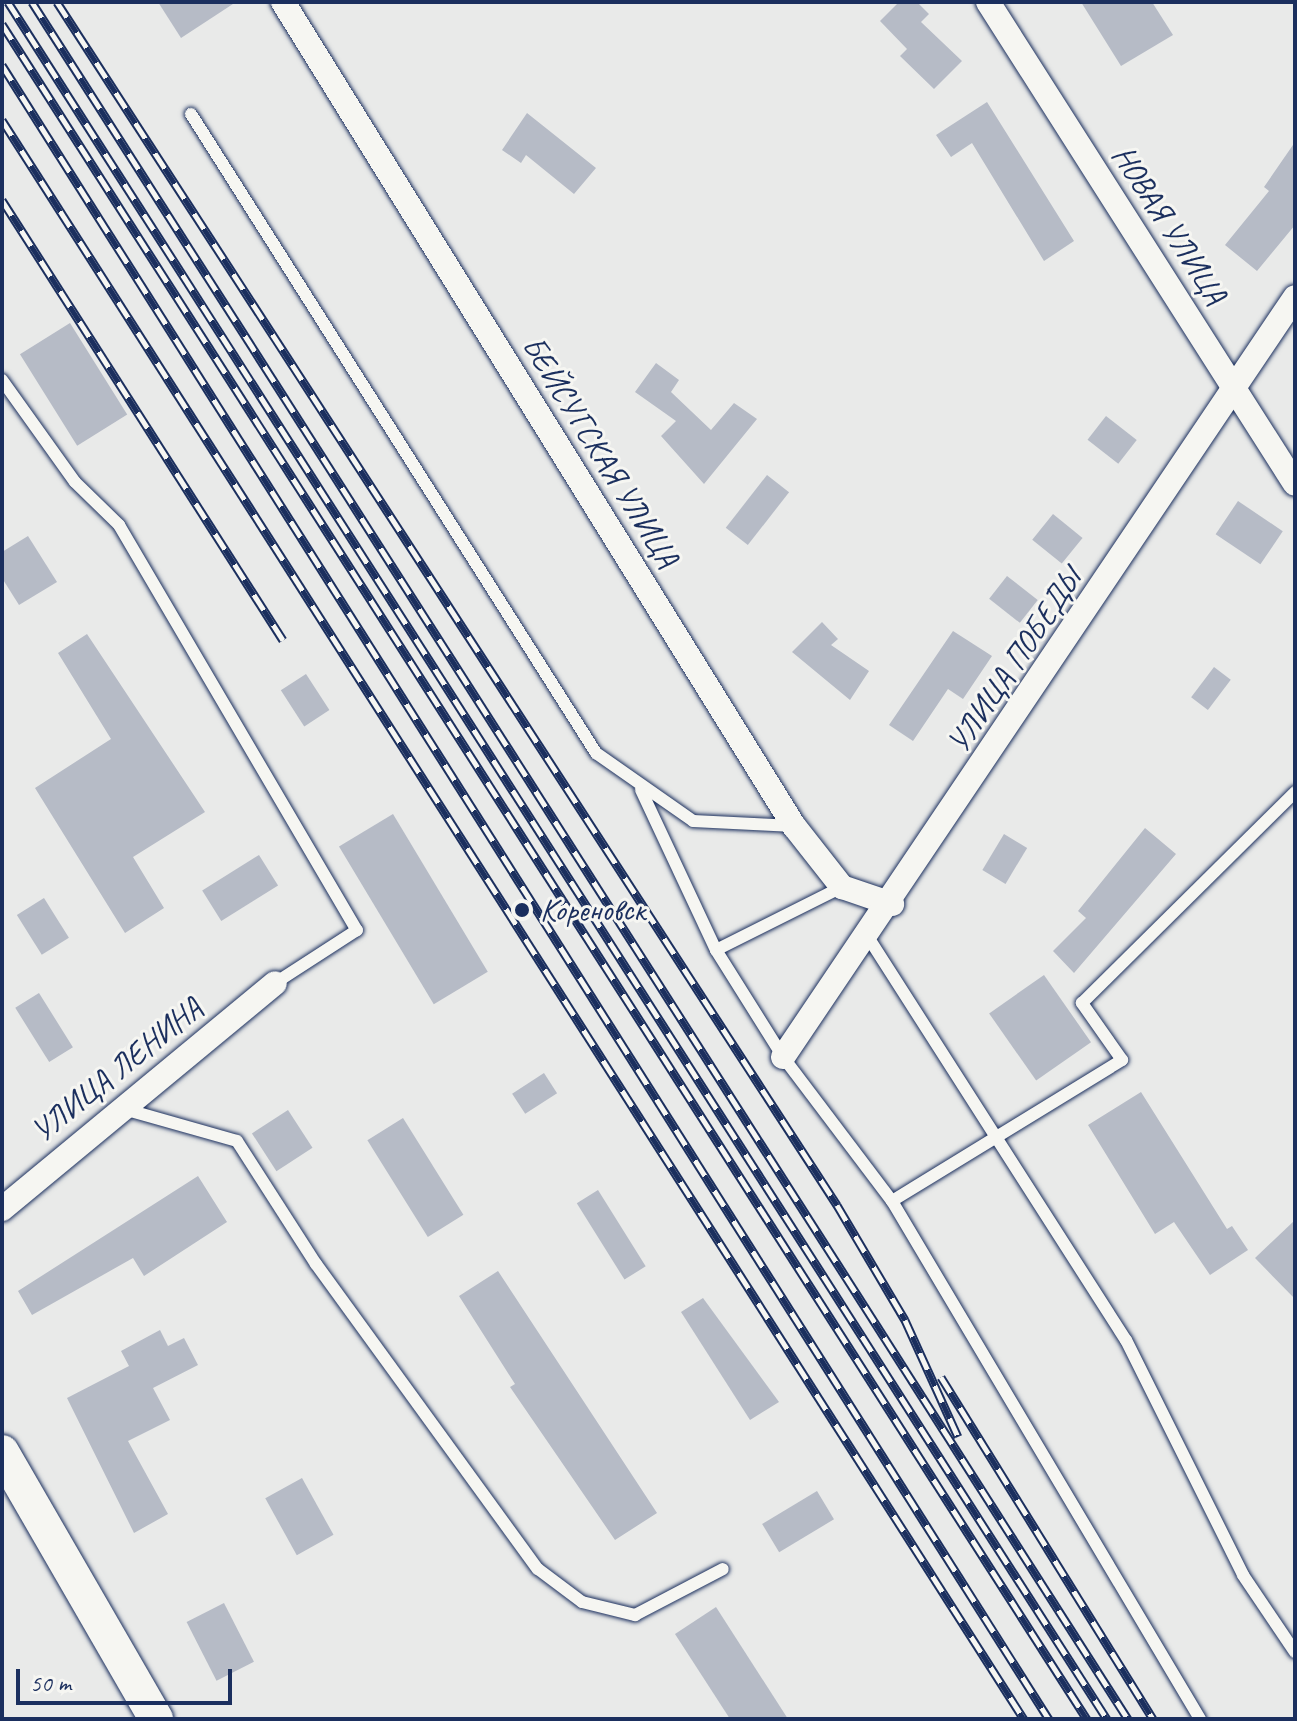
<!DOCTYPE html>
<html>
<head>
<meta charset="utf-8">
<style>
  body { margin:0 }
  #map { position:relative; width:1297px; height:1721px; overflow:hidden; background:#e9eae9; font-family:Caveat,sans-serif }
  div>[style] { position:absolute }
  .building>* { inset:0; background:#b6bbc6; transform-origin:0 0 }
  .roads { filter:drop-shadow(0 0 2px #1b2f5e) drop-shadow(0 0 2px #1b2f5e) }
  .lane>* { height:12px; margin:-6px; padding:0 6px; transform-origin:6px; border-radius:6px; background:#f6f6f2 }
  .street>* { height:24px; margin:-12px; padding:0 12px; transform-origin:12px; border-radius:12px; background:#f6f6f2 }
  .secondary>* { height:34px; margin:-17px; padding:0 17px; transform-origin:17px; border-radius:17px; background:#f6f6f2 }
  .rail>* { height:9px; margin-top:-4.5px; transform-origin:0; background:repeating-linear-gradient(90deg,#f6f6f2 0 18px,#1b2f5e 0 36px); box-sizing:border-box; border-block:2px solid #1b2f5e }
  .dots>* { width:22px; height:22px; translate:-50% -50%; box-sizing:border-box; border:4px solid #f6f6f2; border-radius:50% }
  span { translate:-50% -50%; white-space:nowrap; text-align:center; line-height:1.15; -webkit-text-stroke:6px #f6f6f2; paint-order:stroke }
  .street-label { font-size:32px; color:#1b2f5e }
  .poi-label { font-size:32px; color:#1b2f5e }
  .left { translate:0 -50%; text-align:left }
  .frame { position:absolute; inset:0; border:4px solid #1b2f5e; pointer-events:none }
  .scale { position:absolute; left:16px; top:1669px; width:216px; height:36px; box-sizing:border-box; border:4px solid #1b2f5e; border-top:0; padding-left:10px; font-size:24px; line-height:28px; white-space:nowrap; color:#1b2f5e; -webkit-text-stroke:6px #f6f6f2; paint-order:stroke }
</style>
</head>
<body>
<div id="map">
  <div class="building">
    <div style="clip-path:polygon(158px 2px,236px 2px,181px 38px)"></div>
    <div style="clip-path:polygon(899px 2px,917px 2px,929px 14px,921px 22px,962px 61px,934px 89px,900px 56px,907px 49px,880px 21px)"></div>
    <div style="clip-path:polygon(1081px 2px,1152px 2px,1173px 35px,1121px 66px)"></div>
    <div style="clip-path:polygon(987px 102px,1074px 241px,1044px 261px,972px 143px,951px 157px,936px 135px)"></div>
    <div style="clip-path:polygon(527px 113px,596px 168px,574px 194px,526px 155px,521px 163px,502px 150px)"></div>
    <div style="clip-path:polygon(1295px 142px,1295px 225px,1257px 271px,1225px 245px,1269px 191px,1264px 187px)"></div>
    <div style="left:70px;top:323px;width:108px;height:59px;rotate:58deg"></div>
    <div style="clip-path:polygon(656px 363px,679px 380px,671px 392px,711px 430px,734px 403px,757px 419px,704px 484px,661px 436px,676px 421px,635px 392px)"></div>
    <div style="left:1106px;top:416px;width:39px;height:30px;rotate:38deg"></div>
    <div style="left:767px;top:475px;width:28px;height:67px;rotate:38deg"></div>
    <div style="left:1238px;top:501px;width:54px;height:40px;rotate:34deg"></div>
    <div style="left:1053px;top:514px;width:38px;height:33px;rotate:39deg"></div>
    <div style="clip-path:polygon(28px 536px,57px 582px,19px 605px,2px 578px,2px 552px)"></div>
    <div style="left:1007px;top:576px;width:39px;height:29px;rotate:38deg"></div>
    <div style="clip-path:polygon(822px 622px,838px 639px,831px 645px,869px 671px,850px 700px,792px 652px)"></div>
    <div style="clip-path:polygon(953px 631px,992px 656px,963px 699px,948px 689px,913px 741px,889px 725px)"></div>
    <div style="clip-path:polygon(87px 634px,205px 812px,133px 857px,164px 908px,125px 933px,35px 788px,111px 739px,58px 653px)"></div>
    <div style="left:1214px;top:667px;width:21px;height:38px;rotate:37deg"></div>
    <div style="left:306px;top:674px;width:43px;height:30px;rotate:57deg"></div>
    <div style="left:393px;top:814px;width:184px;height:63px;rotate:59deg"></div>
    <div style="clip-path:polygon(1145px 828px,1176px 854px,1074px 973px,1053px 951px,1086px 918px,1078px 911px)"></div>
    <div style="left:1004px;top:834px;width:27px;height:42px;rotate:31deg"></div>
    <div style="left:259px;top:855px;width:36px;height:67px;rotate:58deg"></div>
    <div style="left:44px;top:898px;width:47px;height:32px;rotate:58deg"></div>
    <div style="left:1044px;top:975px;width:82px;height:67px;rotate:55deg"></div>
    <div style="left:39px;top:993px;width:64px;height:28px;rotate:58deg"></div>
    <div style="left:544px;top:1073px;width:24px;height:38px;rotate:57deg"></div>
    <div style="clip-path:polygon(1141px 1092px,1227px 1229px,1232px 1226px,1248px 1250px,1210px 1275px,1174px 1222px,1155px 1234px,1088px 1125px)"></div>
    <div style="left:288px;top:1110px;width:45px;height:43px;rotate:57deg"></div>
    <div style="left:403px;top:1118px;width:114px;height:42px;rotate:58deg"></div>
    <div style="clip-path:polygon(198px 1176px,227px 1222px,144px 1276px,133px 1258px,32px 1315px,18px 1291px)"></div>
    <div style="left:598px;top:1190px;width:90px;height:25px;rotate:58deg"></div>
    <div style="clip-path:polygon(1295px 1220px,1295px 1299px,1255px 1258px)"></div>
    <div style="clip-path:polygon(498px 1271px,657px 1513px,615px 1540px,510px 1387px,515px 1384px,459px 1296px)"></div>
    <div style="clip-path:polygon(703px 1298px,779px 1402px,750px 1420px,681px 1312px)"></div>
    <div style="clip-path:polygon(160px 1330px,168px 1346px,184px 1338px,198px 1365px,153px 1388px,170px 1420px,128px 1441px,168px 1514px,134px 1533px,67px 1398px,129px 1366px,121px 1351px)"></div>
    <div style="left:302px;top:1478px;width:65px;height:42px;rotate:61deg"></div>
    <div style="left:817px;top:1491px;width:33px;height:64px;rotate:59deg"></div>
    <div style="left:224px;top:1603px;width:66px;height:42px;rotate:63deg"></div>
    <div style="clip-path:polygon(716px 1607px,788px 1719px,730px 1719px,675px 1634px)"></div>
  </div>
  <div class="roads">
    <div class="lane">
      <div style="left:191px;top:114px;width:757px;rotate:57.63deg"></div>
      <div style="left:596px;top:753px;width:118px;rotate:35deg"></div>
      <div style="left:693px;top:821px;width:101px;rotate:2.8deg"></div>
      <div style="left:2px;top:380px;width:125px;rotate:54.4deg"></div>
      <div style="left:75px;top:482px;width:62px;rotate:44.3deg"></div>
      <div style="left:119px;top:525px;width:470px;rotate:59.6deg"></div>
      <div style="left:357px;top:930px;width:98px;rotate:147.1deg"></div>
      <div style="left:641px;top:790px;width:177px;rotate:64.9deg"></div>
      <div style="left:716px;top:950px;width:126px;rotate:57.9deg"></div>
      <div style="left:783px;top:1057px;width:181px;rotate:52.9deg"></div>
      <div style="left:892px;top:1201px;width:603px;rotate:59.26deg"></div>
      <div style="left:868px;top:937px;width:479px;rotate:57.4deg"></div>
      <div style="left:1126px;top:1340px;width:263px;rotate:63.5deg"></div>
      <div style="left:1243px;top:1575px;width:93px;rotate:56deg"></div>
      <div style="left:716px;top:950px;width:141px;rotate:-26.6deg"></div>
      <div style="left:124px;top:1109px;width:117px;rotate:15.8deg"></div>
      <div style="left:237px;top:1141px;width:146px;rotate:57.3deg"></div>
      <div style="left:316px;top:1264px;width:377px;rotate:54deg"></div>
      <div style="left:538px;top:1569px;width:55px;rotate:36.9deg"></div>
      <div style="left:582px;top:1602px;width:55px;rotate:13.8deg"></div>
      <div style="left:635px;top:1615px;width:99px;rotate:-27.6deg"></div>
      <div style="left:892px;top:1201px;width:270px;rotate:-31.5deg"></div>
      <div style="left:1122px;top:1060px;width:70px;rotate:-125.1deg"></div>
      <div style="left:1082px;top:1003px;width:300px;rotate:-44.7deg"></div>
    </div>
    <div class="street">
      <div style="left:283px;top:2px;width:970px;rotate:58.2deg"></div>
      <div style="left:794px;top:826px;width:78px;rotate:51.8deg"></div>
      <div style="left:842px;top:887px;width:53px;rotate:18.8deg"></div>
      <div style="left:988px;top:2px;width:571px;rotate:57.51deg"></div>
      <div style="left:783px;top:1057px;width:916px;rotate:-56.03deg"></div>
      <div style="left:2px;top:1209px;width:354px;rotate:-39.6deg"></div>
    </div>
    <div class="secondary">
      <div style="left:2px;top:1452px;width:308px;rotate:60deg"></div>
    </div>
  </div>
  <div class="rail">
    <div style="left:8px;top:2px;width:2039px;rotate:57.38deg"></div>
    <div style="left:32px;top:2px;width:2037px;rotate:57.45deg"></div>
    <div style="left:57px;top:2px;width:1434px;rotate:57.04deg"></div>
    <div style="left:837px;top:1205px;width:134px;rotate:59.4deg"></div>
    <div style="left:905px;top:1320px;width:128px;rotate:65.6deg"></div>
    <div style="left:2px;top:24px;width:2013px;rotate:57.38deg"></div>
    <div style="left:2px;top:65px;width:1958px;rotate:57.67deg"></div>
    <div style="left:2px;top:120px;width:1898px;rotate:57.42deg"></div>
    <div style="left:2px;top:200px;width:522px;rotate:57.44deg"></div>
    <div style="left:941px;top:1377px;width:402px;rotate:58.2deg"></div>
  </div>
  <div class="dots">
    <div style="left:522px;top:910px;background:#1b2f5e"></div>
  </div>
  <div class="street-label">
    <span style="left:1169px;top:225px;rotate:57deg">НОВАЯ УЛИЦА</span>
    <span style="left:600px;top:452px;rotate:58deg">БЕЙСУГСКАЯ УЛИЦА</span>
    <span style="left:1015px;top:661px;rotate:-56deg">УЛИЦА ПОБЕДЫ</span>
    <span style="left:117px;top:1070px;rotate:-39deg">УЛИЦА ЛЕНИНА</span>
  </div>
  <div class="poi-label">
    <span class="left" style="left:540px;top:910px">Кореновск</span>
  </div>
  <div class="frame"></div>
  <div class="scale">50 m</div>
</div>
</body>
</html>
